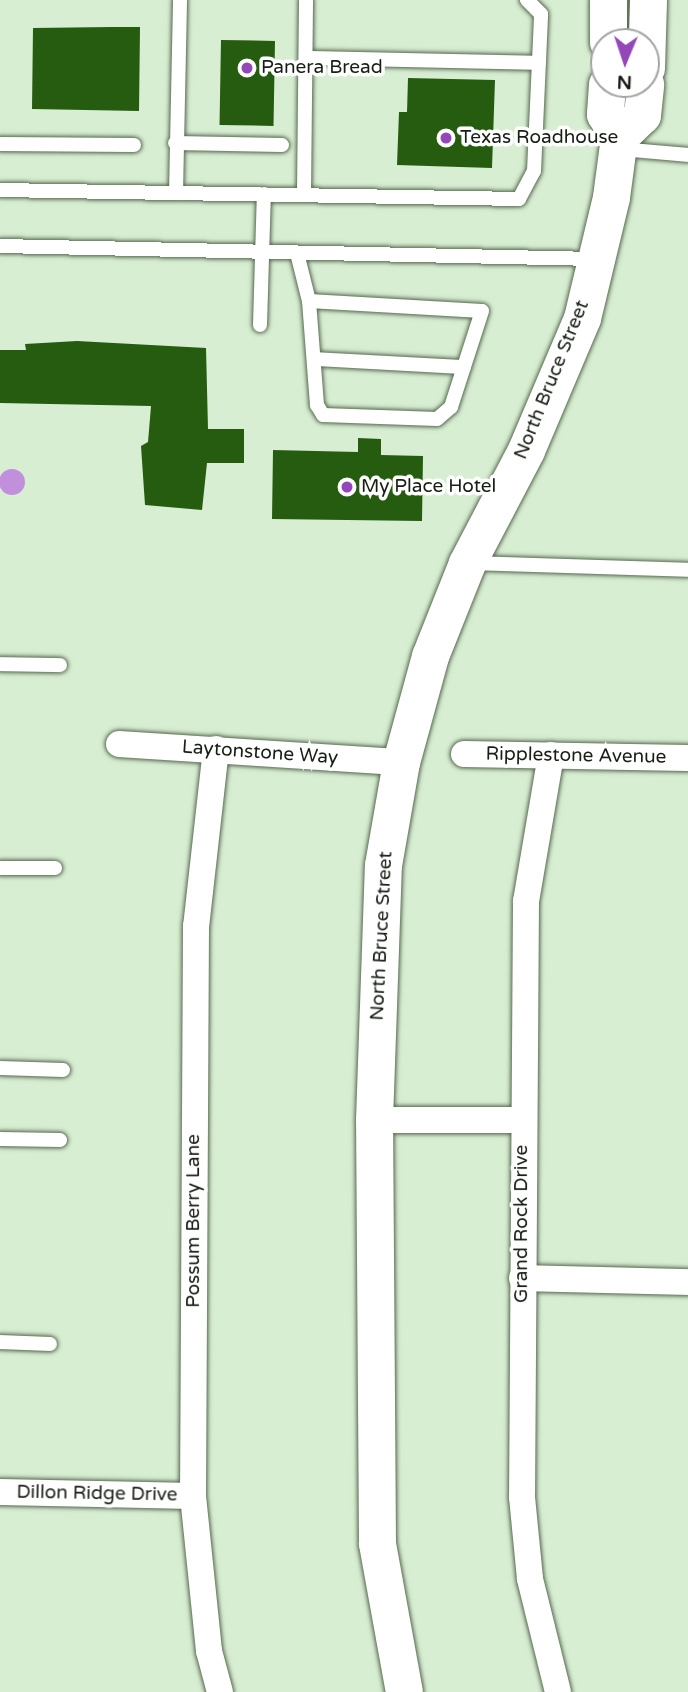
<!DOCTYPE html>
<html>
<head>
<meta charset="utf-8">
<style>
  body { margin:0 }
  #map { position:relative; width:688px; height:1692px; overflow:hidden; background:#d8eed2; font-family:"Varela Round",sans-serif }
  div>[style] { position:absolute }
  .water>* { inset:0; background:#c18fdc }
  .round { border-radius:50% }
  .building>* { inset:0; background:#265c10; transform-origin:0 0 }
  .roads { filter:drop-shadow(0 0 2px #566951) drop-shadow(0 0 2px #566951) }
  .lane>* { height:14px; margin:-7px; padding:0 7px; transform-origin:7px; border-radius:7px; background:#fff }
  .street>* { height:26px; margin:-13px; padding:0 13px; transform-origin:13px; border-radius:13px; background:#fff }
  .secondary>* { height:37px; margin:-18.5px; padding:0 18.5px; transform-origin:18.5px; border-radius:18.5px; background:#fff }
  .dots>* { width:19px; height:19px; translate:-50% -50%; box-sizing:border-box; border:4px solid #fff; border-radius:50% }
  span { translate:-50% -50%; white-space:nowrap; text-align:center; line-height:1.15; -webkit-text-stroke:7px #fff; paint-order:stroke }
  .poi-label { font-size:19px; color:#171f15 }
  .left { translate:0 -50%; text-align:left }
  .street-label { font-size:19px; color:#171f15 }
  .north { position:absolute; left:590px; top:28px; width:70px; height:70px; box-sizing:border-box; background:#fff; border:2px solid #a2a5a1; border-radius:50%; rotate:182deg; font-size:19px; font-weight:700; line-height:28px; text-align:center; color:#171f15 }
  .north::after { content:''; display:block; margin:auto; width:24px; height:32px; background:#9347b8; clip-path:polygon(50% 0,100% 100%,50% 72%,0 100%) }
</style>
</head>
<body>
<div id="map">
  <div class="water">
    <div class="round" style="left:-1px;top:469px;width:26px;height:26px"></div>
  </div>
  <div class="building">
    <div style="clip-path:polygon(111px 27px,140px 27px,139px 111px,32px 109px,33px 28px)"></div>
    <div style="left:221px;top:40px;width:54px;height:85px;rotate:1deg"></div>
    <div style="clip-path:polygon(408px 78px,495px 80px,492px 168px,397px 165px,399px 112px,407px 112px)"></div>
    <div style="clip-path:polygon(77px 341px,206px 348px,208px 429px,244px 429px,244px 463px,207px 463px,202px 510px,145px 505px,141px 446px,148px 442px,151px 406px,0 403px,0 350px,26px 350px,25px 344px)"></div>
    <div style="clip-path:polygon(358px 438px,381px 439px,381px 455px,423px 456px,422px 521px,272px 519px,273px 450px,358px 452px)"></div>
  </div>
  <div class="roads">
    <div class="lane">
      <div style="left:306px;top:58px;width:233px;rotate:1.2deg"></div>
      <div style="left:175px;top:143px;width:107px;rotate:1.1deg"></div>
      <div style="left:0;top:144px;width:134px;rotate:0.4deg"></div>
      <div style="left:620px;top:149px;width:68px;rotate:5deg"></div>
      <div style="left:0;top:190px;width:519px;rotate:0.99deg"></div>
      <div style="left:519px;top:199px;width:32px;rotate:-62deg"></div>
      <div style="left:534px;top:171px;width:157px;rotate:-87.4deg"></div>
      <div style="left:541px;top:14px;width:20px;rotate:-135deg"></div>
      <div style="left:176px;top:193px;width:193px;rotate:-88.8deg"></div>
      <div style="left:304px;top:194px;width:194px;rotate:-89.4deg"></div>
      <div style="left:0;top:246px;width:595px;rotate:1.25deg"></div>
      <div style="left:297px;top:253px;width:49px;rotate:76deg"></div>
      <div style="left:309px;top:301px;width:173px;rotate:3.3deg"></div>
      <div style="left:482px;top:311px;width:101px;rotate:107.9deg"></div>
      <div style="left:451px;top:407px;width:18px;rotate:139deg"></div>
      <div style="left:437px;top:419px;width:114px;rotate:-178deg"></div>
      <div style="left:323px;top:415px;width:12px;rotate:-121deg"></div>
      <div style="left:317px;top:405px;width:104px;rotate:-94.4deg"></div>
      <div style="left:260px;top:325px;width:131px;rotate:-88.3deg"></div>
      <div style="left:315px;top:359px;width:149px;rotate:3.1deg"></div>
      <div style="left:469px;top:563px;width:219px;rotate:1.8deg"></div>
      <div style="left:0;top:664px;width:60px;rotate:1deg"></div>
      <div style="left:0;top:868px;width:55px"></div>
      <div style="left:0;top:1068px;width:63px;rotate:1.8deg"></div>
      <div style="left:0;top:1139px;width:60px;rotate:1deg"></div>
      <div style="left:0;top:1342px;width:50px;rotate:2.3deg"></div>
    </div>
    <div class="street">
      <div style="left:119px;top:744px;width:283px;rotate:3.7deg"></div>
      <div style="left:216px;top:749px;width:178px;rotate:96.4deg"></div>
      <div style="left:196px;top:926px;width:570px;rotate:90.3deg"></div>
      <div style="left:193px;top:1496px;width:156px;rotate:84.1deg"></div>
      <div style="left:209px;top:1651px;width:42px;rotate:75deg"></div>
      <div style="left:464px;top:754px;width:224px;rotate:1deg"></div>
      <div style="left:551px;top:755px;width:148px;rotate:99.7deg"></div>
      <div style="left:526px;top:901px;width:596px;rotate:90.38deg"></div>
      <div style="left:522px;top:1497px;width:82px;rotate:84.4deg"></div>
      <div style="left:530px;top:1579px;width:116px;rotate:76.1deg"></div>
      <div style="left:374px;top:1120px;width:149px"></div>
      <div style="left:522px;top:1278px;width:166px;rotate:1.4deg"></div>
      <div style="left:0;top:1492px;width:193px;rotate:1.2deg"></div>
    </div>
    <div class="secondary">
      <div style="left:608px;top:42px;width:42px;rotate:-90deg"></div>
      <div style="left:646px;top:68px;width:68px;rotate:-88.3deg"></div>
      <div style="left:607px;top:84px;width:30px;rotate:94deg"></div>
      <div style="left:605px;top:114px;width:27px;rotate:59deg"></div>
      <div style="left:404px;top:1692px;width:151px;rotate:-100.3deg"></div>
      <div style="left:377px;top:1543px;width:423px;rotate:-90.4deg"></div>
      <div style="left:374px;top:1120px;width:255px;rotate:-88deg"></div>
      <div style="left:383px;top:865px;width:105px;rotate:-80.1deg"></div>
      <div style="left:401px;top:762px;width:110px;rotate:-74.7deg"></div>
      <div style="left:430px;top:656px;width:100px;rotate:-68.3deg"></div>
      <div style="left:467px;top:563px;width:127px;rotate:-62.4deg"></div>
      <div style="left:526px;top:450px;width:143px;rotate:-67deg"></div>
      <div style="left:582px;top:318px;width:124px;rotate:-76.5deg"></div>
      <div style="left:611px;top:197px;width:61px;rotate:-82.4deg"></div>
      <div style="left:619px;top:137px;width:32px;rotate:-44deg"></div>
      <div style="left:642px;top:115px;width:31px;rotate:-84deg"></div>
    </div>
  </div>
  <div class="dots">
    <div style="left:247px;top:68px;background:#9347b8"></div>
    <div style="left:446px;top:138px;background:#9347b8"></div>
    <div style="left:347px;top:487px;background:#9347b8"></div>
  </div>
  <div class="poi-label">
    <span class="left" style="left:261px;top:68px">Panera Bread</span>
    <span class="left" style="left:460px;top:138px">Texas Roadhouse</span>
    <span class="left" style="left:361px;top:487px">My Place Hotel</span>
  </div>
  <div class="street-label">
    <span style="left:552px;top:380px;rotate:-68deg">North Bruce Street</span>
    <span style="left:260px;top:753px;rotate:4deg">Laytonstone Way</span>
    <span style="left:576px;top:756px;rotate:1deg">Ripplestone Avenue</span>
    <span style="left:382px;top:936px;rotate:-87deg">North Bruce Street</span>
    <span style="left:194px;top:1221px;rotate:-90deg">Possum Berry Lane</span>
    <span style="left:522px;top:1224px;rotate:-90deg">Grand Rock Drive</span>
    <span style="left:97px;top:1494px;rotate:1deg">Dillon Ridge Drive</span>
  </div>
  <div class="north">N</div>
</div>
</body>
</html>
